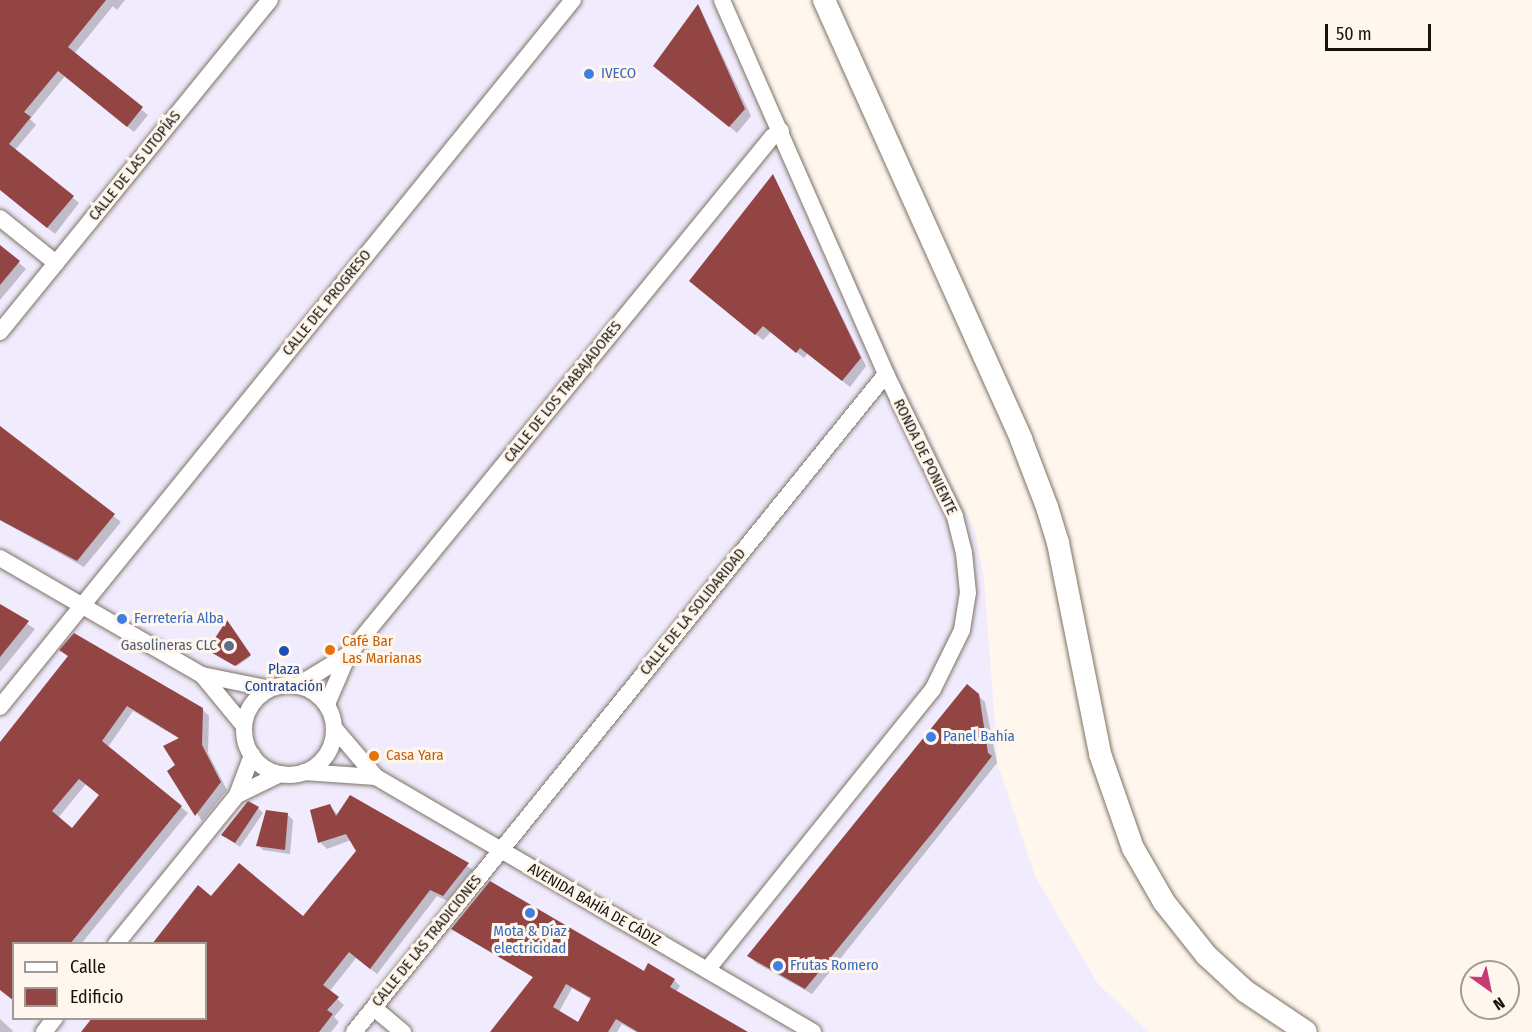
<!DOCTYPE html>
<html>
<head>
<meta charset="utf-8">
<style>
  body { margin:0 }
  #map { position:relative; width:1532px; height:1032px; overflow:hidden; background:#fff7ed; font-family:"Fira Sans Condensed",sans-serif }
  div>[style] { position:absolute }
  .industrial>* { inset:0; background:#f0ebfd }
  .shadow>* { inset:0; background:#0003 }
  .building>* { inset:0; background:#934544 }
  .roads { filter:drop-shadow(0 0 2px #7e7365) drop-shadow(0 0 2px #7e7365) }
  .street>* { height:16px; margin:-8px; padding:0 8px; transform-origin:8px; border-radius:8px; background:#fff }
  .street>.ring { margin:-8px; padding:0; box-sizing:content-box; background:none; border:16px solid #fff; border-radius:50% }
  .secondary>* { height:22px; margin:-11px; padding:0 11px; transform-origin:11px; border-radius:11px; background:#fff }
  .dots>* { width:16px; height:16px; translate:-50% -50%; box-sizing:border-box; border:3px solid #fff7ed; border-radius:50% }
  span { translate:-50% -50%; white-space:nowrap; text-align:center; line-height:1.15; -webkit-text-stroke:6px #fff7ed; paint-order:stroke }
  .shop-label { font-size:15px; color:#366cbe }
  .left { translate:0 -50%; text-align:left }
  .street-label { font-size:15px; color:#17120d }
  .food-label { font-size:15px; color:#c56008 }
  .service-label { font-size:15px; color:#4e5e75 }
  .right { translate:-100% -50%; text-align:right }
  .transit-label { font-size:15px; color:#164399 }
  .legend { position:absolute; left:12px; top:942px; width:195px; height:78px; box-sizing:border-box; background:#fff7ed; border:2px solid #a29b93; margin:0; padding:8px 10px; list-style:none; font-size:18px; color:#17120d }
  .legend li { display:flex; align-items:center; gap:12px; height:30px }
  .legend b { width:30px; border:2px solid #a29b93 }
  .north { position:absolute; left:1460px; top:960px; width:60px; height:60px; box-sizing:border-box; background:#fff7ed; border:2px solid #a29b93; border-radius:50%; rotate:147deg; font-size:16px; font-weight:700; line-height:24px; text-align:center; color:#17120d }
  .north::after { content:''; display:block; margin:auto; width:21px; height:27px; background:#c63b74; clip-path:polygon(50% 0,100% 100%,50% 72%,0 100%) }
  .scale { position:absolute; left:1325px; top:24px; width:106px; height:27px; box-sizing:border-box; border:3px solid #17120d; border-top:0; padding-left:8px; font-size:18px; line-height:21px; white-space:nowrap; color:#17120d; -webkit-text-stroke:4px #fff7ed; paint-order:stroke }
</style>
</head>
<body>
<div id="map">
  <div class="industrial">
    <div style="clip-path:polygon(evenodd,0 0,730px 0,882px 338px,975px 531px,984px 578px,998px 765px,1035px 876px,1098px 984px,1149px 1032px,0 1032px,0 0,14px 944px,206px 944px,206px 1018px,14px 1018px,14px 944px)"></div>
  </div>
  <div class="shadow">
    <div style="clip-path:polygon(0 0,125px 0,117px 10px,113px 6px,74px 54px,148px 115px,134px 132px,65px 76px,30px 119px,36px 125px,15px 150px,79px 203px,55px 234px,0 189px)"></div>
    <div style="clip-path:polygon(699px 6px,751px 116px,737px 133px,655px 66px)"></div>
    <div style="clip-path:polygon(774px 177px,866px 366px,850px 387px,808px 353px,804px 358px,771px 332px,763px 340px,698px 287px)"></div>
    <div style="clip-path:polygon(0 246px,26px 269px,0 300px)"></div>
    <div style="clip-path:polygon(0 426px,121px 522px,84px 567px,0 520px)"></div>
    <div style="clip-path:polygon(0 606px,35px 629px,0 672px)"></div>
    <div style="clip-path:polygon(227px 622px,250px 657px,237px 666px,210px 651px)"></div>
    <div style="clip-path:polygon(evenodd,61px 650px,202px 709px,209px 716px,208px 753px,227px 790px,202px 821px,169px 771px,177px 766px,180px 739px,133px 711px,108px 747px,188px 813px,81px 944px,14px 944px,0 989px,0 743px,69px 657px,61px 650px,86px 784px,100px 796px,73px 830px,58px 818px,86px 784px)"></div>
    <div style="clip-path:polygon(978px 695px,985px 702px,997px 763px,812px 994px,756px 963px,749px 956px)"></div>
    <div style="clip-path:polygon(350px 797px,475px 871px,450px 902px,437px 896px,377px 974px,356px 958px,329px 992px,344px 1005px,334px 1017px,339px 1022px,331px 1032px,83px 1032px,206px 1018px,206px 944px,212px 898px,303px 918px,358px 852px,351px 840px,327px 849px,320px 842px,329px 805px,338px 815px)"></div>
    <div style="clip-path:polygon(258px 808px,263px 813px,240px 847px,223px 835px)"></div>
    <div style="clip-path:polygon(288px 815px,293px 820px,290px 854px,263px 850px,258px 845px)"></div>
    <div style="clip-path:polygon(evenodd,453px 929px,674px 980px,680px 986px,676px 992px,745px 1032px,636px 1032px,622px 1024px,617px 1032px,492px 1032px,534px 978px,453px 929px,572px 988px,592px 1000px,579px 1024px,559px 1012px,572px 988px)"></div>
    <div style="clip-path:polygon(0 1019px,13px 1031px,12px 1032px,0 1032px)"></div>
  </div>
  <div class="building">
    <div style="clip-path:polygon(0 0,106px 0,68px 47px,143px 107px,127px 127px,58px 71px,24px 112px,31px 117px,9px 144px,74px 196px,47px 228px,0 190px)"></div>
    <div style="clip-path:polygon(698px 4px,745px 109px,729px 127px,653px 66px)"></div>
    <div style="clip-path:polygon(773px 174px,861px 358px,842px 381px,800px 348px,796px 353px,763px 326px,755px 335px,689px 281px)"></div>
    <div style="clip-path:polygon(0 245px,20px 261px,0 285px)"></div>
    <div style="clip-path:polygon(0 426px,115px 514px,77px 561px,0 520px)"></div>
    <div style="clip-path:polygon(0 604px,29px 621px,0 657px)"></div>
    <div style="clip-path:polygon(227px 620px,251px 655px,235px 666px,207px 650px)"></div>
    <div style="clip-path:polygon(evenodd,74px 633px,203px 708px,202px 745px,221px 782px,195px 816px,167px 771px,175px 765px,163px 746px,179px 738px,127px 706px,102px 741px,182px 806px,70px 944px,14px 944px,14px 1001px,0 990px,0 742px,68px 656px,59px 650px,74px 633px,79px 779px,99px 795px,72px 828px,52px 811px,79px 779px)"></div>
    <div style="clip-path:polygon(967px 684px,979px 694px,988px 753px,992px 756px,937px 827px,805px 989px,747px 956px)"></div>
    <div style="clip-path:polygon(350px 795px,469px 863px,443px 896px,430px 890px,370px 969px,349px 952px,323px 985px,339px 997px,327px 1010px,333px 1014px,319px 1032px,81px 1032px,92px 1018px,206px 1018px,206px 944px,152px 944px,198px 885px,211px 896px,239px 863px,303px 916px,356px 851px,346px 834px,318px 843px,310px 810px,330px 804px,336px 816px)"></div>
    <div style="clip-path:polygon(248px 801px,259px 807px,235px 843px,221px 835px)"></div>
    <div style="clip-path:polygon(266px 810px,288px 813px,285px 850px,256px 846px)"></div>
    <div style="clip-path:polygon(evenodd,490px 881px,644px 971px,648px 963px,675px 979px,670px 987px,748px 1032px,638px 1032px,616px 1019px,608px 1032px,490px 1032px,533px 977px,451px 929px,490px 881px,566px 984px,591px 998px,578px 1022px,553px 1007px,566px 984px)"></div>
  </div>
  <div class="roads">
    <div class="street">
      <div style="left:0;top:218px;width:72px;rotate:38.8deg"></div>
      <div style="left:0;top:332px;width:428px;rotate:-50.9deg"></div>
      <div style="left:0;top:558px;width:233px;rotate:30.1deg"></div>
      <div style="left:202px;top:675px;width:69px;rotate:11.6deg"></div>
      <div style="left:202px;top:675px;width:66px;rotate:50.5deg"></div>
      <div style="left:298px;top:685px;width:57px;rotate:-31.5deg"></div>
      <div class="ring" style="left:244px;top:685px;width:74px;height:74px"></div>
      <div style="left:327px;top:704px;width:53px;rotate:-66.8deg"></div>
      <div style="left:348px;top:655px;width:669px;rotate:-50.7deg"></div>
      <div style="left:772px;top:137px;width:11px;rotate:-34deg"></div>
      <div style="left:0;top:707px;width:910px;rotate:-50.98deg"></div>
      <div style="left:335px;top:729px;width:63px;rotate:49.5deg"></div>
      <div style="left:376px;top:777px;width:506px;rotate:30.26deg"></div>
      <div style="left:304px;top:772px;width:72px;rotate:4deg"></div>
      <div style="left:237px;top:795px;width:48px;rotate:-26deg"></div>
      <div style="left:116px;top:944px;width:192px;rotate:-50.9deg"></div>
      <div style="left:237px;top:795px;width:43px;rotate:-69.4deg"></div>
      <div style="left:707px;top:970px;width:361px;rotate:-51.2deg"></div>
      <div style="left:933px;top:689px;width:66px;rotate:-63.8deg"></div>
      <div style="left:962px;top:630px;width:37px;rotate:-81deg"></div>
      <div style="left:968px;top:593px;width:40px;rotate:-95.7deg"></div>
      <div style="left:964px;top:553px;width:38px;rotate:-104deg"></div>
      <div style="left:955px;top:516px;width:158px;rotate:-115.9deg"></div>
      <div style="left:886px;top:374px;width:408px;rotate:-113.7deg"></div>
      <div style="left:374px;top:1008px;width:38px;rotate:40deg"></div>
      <div style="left:44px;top:1032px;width:18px;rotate:-52deg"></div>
      <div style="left:354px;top:1032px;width:846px;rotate:-51.04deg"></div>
    </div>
    <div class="secondary">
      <div style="left:824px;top:0;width:481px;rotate:65.8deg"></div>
      <div style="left:1021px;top:439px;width:73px;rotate:69.1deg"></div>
      <div style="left:1047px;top:507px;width:38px;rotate:73deg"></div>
      <div style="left:1058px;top:543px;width:215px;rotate:78.7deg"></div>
      <div style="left:1100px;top:754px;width:100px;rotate:70.7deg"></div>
      <div style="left:1133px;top:848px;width:62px;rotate:60.1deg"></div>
      <div style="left:1164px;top:902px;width:68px;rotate:51.6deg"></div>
      <div style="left:1206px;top:955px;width:53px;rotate:42.7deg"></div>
      <div style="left:1245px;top:991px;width:73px;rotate:33.9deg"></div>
    </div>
  </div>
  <div class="dots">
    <div style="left:589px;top:74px;background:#3f7fe0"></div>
    <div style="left:122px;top:619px;background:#3f7fe0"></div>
    <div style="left:229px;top:646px;background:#5c6f8a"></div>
    <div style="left:330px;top:650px;background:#e8710a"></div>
    <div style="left:284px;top:651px;background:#1a4fb4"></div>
    <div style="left:931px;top:737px;background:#3f7fe0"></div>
    <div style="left:374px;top:756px;background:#e8710a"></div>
    <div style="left:530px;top:913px;background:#3f7fe0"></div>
    <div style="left:778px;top:966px;background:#3f7fe0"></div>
  </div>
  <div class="shop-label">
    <span class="left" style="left:601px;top:74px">IVECO</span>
    <span class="left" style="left:134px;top:619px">Ferretería Alba</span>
    <span class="left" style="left:943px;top:737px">Panel Bahía</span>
    <span style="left:530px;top:940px">Mota &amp; Díaz<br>electricidad</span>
    <span class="left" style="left:790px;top:966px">Frutas Romero</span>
  </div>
  <div class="street-label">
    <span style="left:135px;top:166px;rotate:-51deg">CALLE DE LAS UTOPÍAS</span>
    <span style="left:327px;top:303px;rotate:-51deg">CALLE DEL PROGRESO</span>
    <span style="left:563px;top:392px;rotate:-51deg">CALLE DE LOS TRABAJADORES</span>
    <span style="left:925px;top:457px;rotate:64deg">RONDA DE PONIENTE</span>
    <span style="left:693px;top:612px;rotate:-51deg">CALLE DE LA SOLIDARIDAD</span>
    <span style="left:594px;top:905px;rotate:30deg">AVENIDA BAHÍA DE CÁDIZ</span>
    <span style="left:427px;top:941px;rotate:-51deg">CALLE DE LAS TRADICIONES</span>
  </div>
  <div class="food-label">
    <span class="left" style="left:342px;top:650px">Café Bar<br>Las Marianas</span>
    <span class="left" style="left:386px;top:756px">Casa Yara</span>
  </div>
  <div class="service-label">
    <span class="right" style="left:217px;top:646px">Gasolineras CLC</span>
  </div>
  <div class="transit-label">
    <span style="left:284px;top:678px">Plaza<br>Contratación</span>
  </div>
  <ul class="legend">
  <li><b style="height:8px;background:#fff"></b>Calle</li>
  <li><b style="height:16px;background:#934544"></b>Edificio</li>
  </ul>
  <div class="north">N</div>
  <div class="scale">50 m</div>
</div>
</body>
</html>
